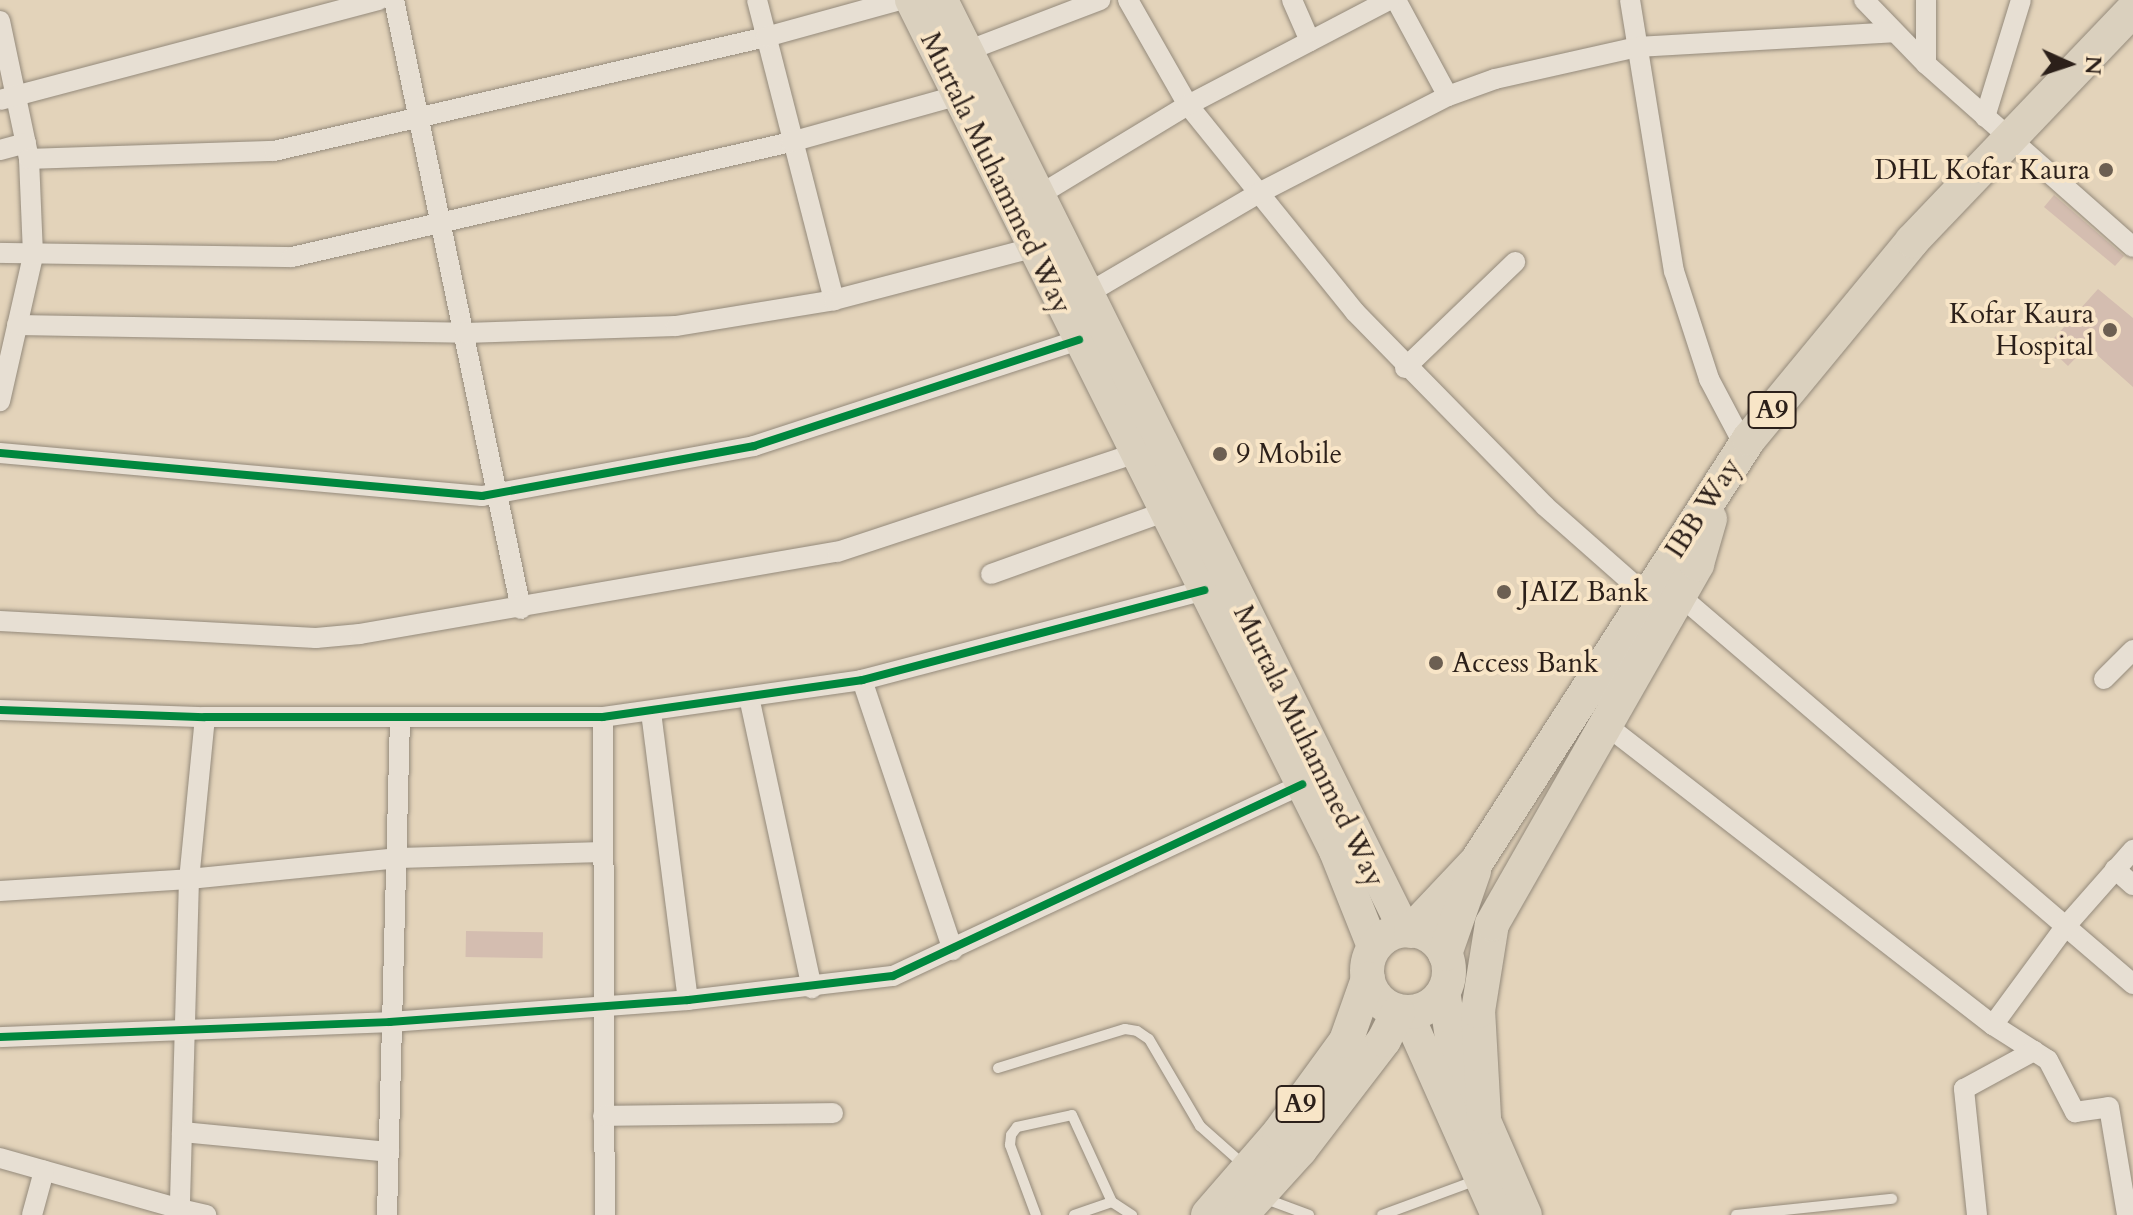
<!DOCTYPE html>
<html>
<head>
<meta charset="utf-8">
<style>
  body { margin:0 }
  #map { position:relative; width:2133px; height:1215px; overflow:hidden; background:#e3d3ba; font-family:Cardo,serif }
  div>[style] { position:absolute }
  .building>* { inset:0; background:#d4bdb0; transform-origin:0 0 }
  .roads { filter:drop-shadow(0 0 2px #948a7b) drop-shadow(0 0 2px #948a7b) }
  .service>* { height:10px; margin:-5px; padding:0 5px; transform-origin:5px; border-radius:5px; background:#e7dfd3 }
  .minor>* { height:20px; margin:-10px; padding:0 10px; transform-origin:10px; border-radius:10px; background:#e7dfd3 }
  .primary>* { height:32px; margin:-16px; padding:0 16px; transform-origin:16px; border-radius:16px; background:#dad0be }
  .trunk>* { height:34px; margin:-17px; padding:0 17px; transform-origin:17px; border-radius:17px; background:#dad0be }
  .trunk>.ring { margin:-17px; padding:0; box-sizing:content-box; background:none; border:34px solid #dad0be; border-radius:50% }
  .cycleway>* { height:8px; margin:-4px; padding:0 4px; transform-origin:4px; border-radius:4px; background:#00873e }
  .dots>* { width:22px; height:22px; translate:-50% -50%; box-sizing:border-box; border:4px solid #f8e5c7; border-radius:50% }
  span { translate:-50% -50%; white-space:nowrap; text-align:center; line-height:1.15; -webkit-text-stroke:8px #f8e5c7; paint-order:stroke }
  .shield-label span { padding:2px 6px; background:#f8e5c7; border:2px solid; border-radius:6px; -webkit-text-stroke-width:0 }
  .shield-label { font-size:26px; color:#2c201a; font-weight:700 }
  .poi-label { font-size:28px; color:#2c201a }
  .right { translate:-100% -50%; text-align:right }
  .left { translate:0 -50%; text-align:left }
  .street-label { font-size:28px; color:#2c201a }
  .north { position:absolute; left:2029px; top:24px; width:80px; height:80px; -webkit-text-stroke:6px #f8e5c7; paint-order:stroke; rotate:93deg; font-size:22px; font-weight:700; line-height:32px; text-align:center; color:#2c201a }
  .north::after { content:''; display:block; margin:auto; width:28px; height:36px; background:#2c201a; clip-path:polygon(50% 0,100% 100%,50% 72%,0 100%) }
</style>
</head>
<body>
<div id="map">
  <div class="building">
    <div style="clip-path:polygon(2054px 195px,2124px 256px,2115px 266px,2044px 207px)"></div>
    <div style="clip-path:polygon(2098px 289px,2133px 318px,2133px 387px,2087px 346px,2068px 366px,2047px 346px)"></div>
    <div style="left:466px;top:931px;width:77px;height:26px;rotate:1deg"></div>
  </div>
  <div class="roads">
    <div class="service">
      <div style="left:998px;top:1068px;width:133px;rotate:-17.1deg"></div>
      <div style="left:1125px;top:1029px;width:12px;rotate:9deg"></div>
      <div style="left:1137px;top:1031px;width:14px;rotate:34deg"></div>
      <div style="left:1149px;top:1039px;width:101px;rotate:59.6deg"></div>
      <div style="left:1200px;top:1126px;width:60px;rotate:41.6deg"></div>
      <div style="left:1266px;top:1199px;width:46px;rotate:20.4deg"></div>
      <div style="left:1036px;top:1215px;width:75px;rotate:-110.4deg"></div>
      <div style="left:1010px;top:1145px;width:10px;rotate:-84deg"></div>
      <div style="left:1011px;top:1135px;width:10px;rotate:-53deg"></div>
      <div style="left:1017px;top:1127px;width:56px;rotate:-12.3deg"></div>
      <div style="left:1072px;top:1115px;width:96px;rotate:65.3deg"></div>
      <div style="left:1112px;top:1202px;width:24px;rotate:33deg"></div>
      <div style="left:1074px;top:1215px;width:40px;rotate:-18.9deg"></div>
      <div style="left:1382px;top:1215px;width:101px;rotate:-20.2deg"></div>
      <div style="left:1736px;top:1215px;width:157px;rotate:-5.9deg"></div>
    </div>
    <div class="minor">
      <div style="left:394px;top:0;width:622px;rotate:78.22deg"></div>
      <div style="left:757px;top:0;width:310px;rotate:75.6deg"></div>
      <div style="left:1128px;top:0;width:121px;rotate:60.3deg"></div>
      <div style="left:1188px;top:105px;width:266px;rotate:51.1deg"></div>
      <div style="left:1355px;top:312px;width:272px;rotate:45.6deg"></div>
      <div style="left:1545px;top:506px;width:135px;rotate:41.4deg"></div>
      <div style="left:1292px;top:0;width:45px;rotate:66.3deg"></div>
      <div style="left:1396px;top:0;width:109px;rotate:61.6deg"></div>
      <div style="left:1630px;top:0;width:275px;rotate:80.8deg"></div>
      <div style="left:1674px;top:271px;width:114px;rotate:72deg"></div>
      <div style="left:1709px;top:379px;width:75px;rotate:62.1deg"></div>
      <div style="left:1864px;top:0;width:89px;rotate:45.9deg"></div>
      <div style="left:1926px;top:64px;width:276px;rotate:41.5deg"></div>
      <div style="left:1926px;top:0;width:64px;rotate:90deg"></div>
      <div style="left:0;top:21px;width:141px;rotate:78.1deg"></div>
      <div style="left:29px;top:159px;width:97px;rotate:87.6deg"></div>
      <div style="left:33px;top:256px;width:149px;rotate:102.8deg"></div>
      <div style="left:964px;top:52px;width:146px;rotate:-20.9deg"></div>
      <div style="left:0;top:100px;width:392px;rotate:-14.8deg"></div>
      <div style="left:1985px;top:117px;width:122px;rotate:-72.9deg"></div>
      <div style="left:0;top:150px;width:27px;rotate:-15deg"></div>
      <div style="left:29px;top:159px;width:245px;rotate:-1.9deg"></div>
      <div style="left:274px;top:151px;width:505px;rotate:-13.05deg"></div>
      <div style="left:766px;top:37px;width:139px;rotate:-15.4deg"></div>
      <div style="left:1036px;top:197px;width:178px;rotate:-31.2deg"></div>
      <div style="left:1188px;top:105px;width:227px;rotate:-27.6deg"></div>
      <div style="left:0;top:253px;width:292px;rotate:0.8deg"></div>
      <div style="left:292px;top:257px;width:512px;rotate:-12.98deg"></div>
      <div style="left:791px;top:142px;width:171px;rotate:-15.6deg"></div>
      <div style="left:1085px;top:295px;width:202px;rotate:-30.4deg"></div>
      <div style="left:1259px;top:193px;width:212px;rotate:-27.2deg"></div>
      <div style="left:1448px;top:96px;width:50px;rotate:-19.9deg"></div>
      <div style="left:1495px;top:79px;width:146px;rotate:-12.7deg"></div>
      <div style="left:1637px;top:47px;width:257px;rotate:-3.3deg"></div>
      <div style="left:17px;top:325px;width:448px;rotate:1deg"></div>
      <div style="left:465px;top:333px;width:211px;rotate:-1.9deg"></div>
      <div style="left:676px;top:326px;width:160px;rotate:-9.3deg"></div>
      <div style="left:834px;top:300px;width:216px;rotate:-14.7deg"></div>
      <div style="left:1405px;top:368px;width:153px;rotate:-43.9deg"></div>
      <div style="left:0;top:453px;width:484px;rotate:5.1deg"></div>
      <div style="left:482px;top:496px;width:277px;rotate:-10.4deg"></div>
      <div style="left:754px;top:446px;width:342px;rotate:-18.1deg"></div>
      <div style="left:991px;top:574px;width:187px;rotate:-19.7deg"></div>
      <div style="left:1679px;top:595px;width:598px;rotate:40.59deg"></div>
      <div style="left:0;top:621px;width:316px;rotate:3.1deg"></div>
      <div style="left:316px;top:638px;width:44px;rotate:-5.2deg"></div>
      <div style="left:360px;top:634px;width:484px;rotate:-9.8deg"></div>
      <div style="left:837px;top:552px;width:318px;rotate:-18.3deg"></div>
      <div style="left:2104px;top:679px;width:41px;rotate:-45deg"></div>
      <div style="left:862px;top:680px;width:285px;rotate:71.4deg"></div>
      <div style="left:749px;top:697px;width:298px;rotate:77.8deg"></div>
      <div style="left:0;top:710px;width:205px;rotate:2deg"></div>
      <div style="left:205px;top:717px;width:398px"></div>
      <div style="left:603px;top:717px;width:262px;rotate:-8.1deg"></div>
      <div style="left:862px;top:680px;width:354px;rotate:-14.7deg"></div>
      <div style="left:651px;top:712px;width:290px;rotate:82.7deg"></div>
      <div style="left:205px;top:717px;width:163px;rotate:95.6deg"></div>
      <div style="left:189px;top:879px;width:330px;rotate:91.6deg"></div>
      <div style="left:180px;top:1209px;width:27px;rotate:13deg"></div>
      <div style="left:603px;top:717px;width:498px;rotate:89.8deg"></div>
      <div style="left:1606px;top:725px;width:490px;rotate:37.8deg"></div>
      <div style="left:1993px;top:1025px;width:65px;rotate:32.5deg"></div>
      <div style="left:2048px;top:1060px;width:59px;rotate:62.6deg"></div>
      <div style="left:2075px;top:1112px;width:34px;rotate:-8deg"></div>
      <div style="left:2109px;top:1107px;width:109px;rotate:80.5deg"></div>
      <div style="left:2115px;top:869px;width:24px;rotate:42deg"></div>
      <div style="left:0;top:891px;width:189px;rotate:-3.6deg"></div>
      <div style="left:189px;top:879px;width:211px;rotate:-5.7deg"></div>
      <div style="left:399px;top:858px;width:204px;rotate:-1.7deg"></div>
      <div style="left:1993px;top:1025px;width:122px;rotate:-53.7deg"></div>
      <div style="left:2065px;top:927px;width:103px;rotate:-48.6deg"></div>
      <div style="left:0;top:1037px;width:390px;rotate:-2.2deg"></div>
      <div style="left:390px;top:1022px;width:299px;rotate:-4.2deg"></div>
      <div style="left:688px;top:1000px;width:206px;rotate:-6.7deg"></div>
      <div style="left:893px;top:976px;width:452px;rotate:-25.1deg"></div>
      <div style="left:603px;top:1116px;width:230px;rotate:-0.7deg"></div>
      <div style="left:182px;top:1132px;width:208px;rotate:5.5deg"></div>
      <div style="left:0;top:1158px;width:187px;rotate:15.8deg"></div>
      <div style="left:32px;top:1215px;width:46px;rotate:-74.7deg"></div>
      <div style="left:387px;top:1215px;width:498px;rotate:-88.5deg"></div>
      <div style="left:1977px;top:1215px;width:127px;rotate:-95.9deg"></div>
      <div style="left:1964px;top:1089px;width:80px;rotate:-28.5deg"></div>
    </div>
    <div class="primary">
      <div style="left:911px;top:0;width:951px;rotate:63.52deg"></div>
      <div style="left:1335px;top:851px;width:105px;rotate:68.3deg"></div>
      <div style="left:942px;top:0;width:1040px;rotate:63.56deg"></div>
      <div style="left:1444px;top:990px;width:56px;rotate:81.7deg"></div>
      <div style="left:1452px;top:1045px;width:185px;rotate:66.5deg"></div>
      <div style="left:1407px;top:1013px;width:221px;rotate:66deg"></div>
    </div>
    <div class="trunk">
      <div class="ring" style="left:1367px;top:930px;width:48px;height:48px"></div>
      <div style="left:1411px;top:931px;width:96px;rotate:-46.7deg"></div>
      <div style="left:1477px;top:861px;width:502px;rotate:-57.2deg"></div>
      <div style="left:1749px;top:439px;width:256px;rotate:-50.5deg"></div>
      <div style="left:1912px;top:241px;width:320px;rotate:-46.3deg"></div>
      <div style="left:1445px;top:954px;width:88px;rotate:-70.7deg"></div>
      <div style="left:1484px;top:1117px;width:106px;rotate:-93.2deg"></div>
      <div style="left:1478px;top:1011px;width:88px;rotate:-80.9deg"></div>
      <div style="left:1492px;top:924px;width:414px;rotate:-60.3deg"></div>
      <div style="left:1697px;top:564px;width:47px;rotate:-73.9deg"></div>
      <div style="left:1208px;top:1215px;width:108px;rotate:-49.1deg"></div>
      <div style="left:1279px;top:1133px;width:114px;rotate:-53.9deg"></div>
      <div style="left:1346px;top:1041px;width:66px;rotate:-70.5deg"></div>
      <div style="left:1241px;top:1215px;width:88px;rotate:-47.8deg"></div>
      <div style="left:1300px;top:1150px;width:138px;rotate:-52.6deg"></div>
      <div style="left:1384px;top:1040px;width:31px;rotate:-63deg"></div>
    </div>
  </div>
  <div class="cycleway">
    <div style="left:0;top:453px;width:484px;rotate:5.1deg"></div>
    <div style="left:482px;top:496px;width:277px;rotate:-10.4deg"></div>
    <div style="left:754px;top:446px;width:342px;rotate:-18.1deg"></div>
    <div style="left:0;top:710px;width:205px;rotate:2deg"></div>
    <div style="left:205px;top:717px;width:398px"></div>
    <div style="left:603px;top:717px;width:262px;rotate:-8.1deg"></div>
    <div style="left:862px;top:680px;width:354px;rotate:-14.7deg"></div>
    <div style="left:0;top:1037px;width:390px;rotate:-2.2deg"></div>
    <div style="left:390px;top:1022px;width:299px;rotate:-4.2deg"></div>
    <div style="left:688px;top:1000px;width:206px;rotate:-6.7deg"></div>
    <div style="left:893px;top:976px;width:452px;rotate:-25.1deg"></div>
  </div>
  <div class="dots">
    <div style="left:2106px;top:170px;background:#6c5f52"></div>
    <div style="left:2110px;top:330px;background:#6c5f52"></div>
    <div style="left:1220px;top:454px;background:#6c5f52"></div>
    <div style="left:1504px;top:592px;background:#6c5f52"></div>
    <div style="left:1436px;top:663px;background:#6c5f52"></div>
  </div>
  <div class="shield-label">
    <span style="left:1772px;top:410px">A9</span>
    <span style="left:1300px;top:1104px">A9</span>
  </div>
  <div class="poi-label">
    <span class="right" style="left:2090px;top:170px">DHL Kofar Kaura</span>
    <span class="right" style="left:2094px;top:330px">Kofar Kaura<br>Hospital</span>
    <span class="left" style="left:1236px;top:454px">9 Mobile</span>
    <span class="left" style="left:1520px;top:592px">JAIZ Bank</span>
    <span class="left" style="left:1452px;top:663px">Access Bank</span>
  </div>
  <div class="street-label">
    <span style="left:996px;top:173px;rotate:64deg">Murtala Muhammed Way</span>
    <span style="left:1703px;top:508px;rotate:-57deg">IBB Way</span>
    <span style="left:1309px;top:746px;rotate:64deg">Murtala Muhammed Way</span>
  </div>
  <div class="north">N</div>
</div>
</body>
</html>
